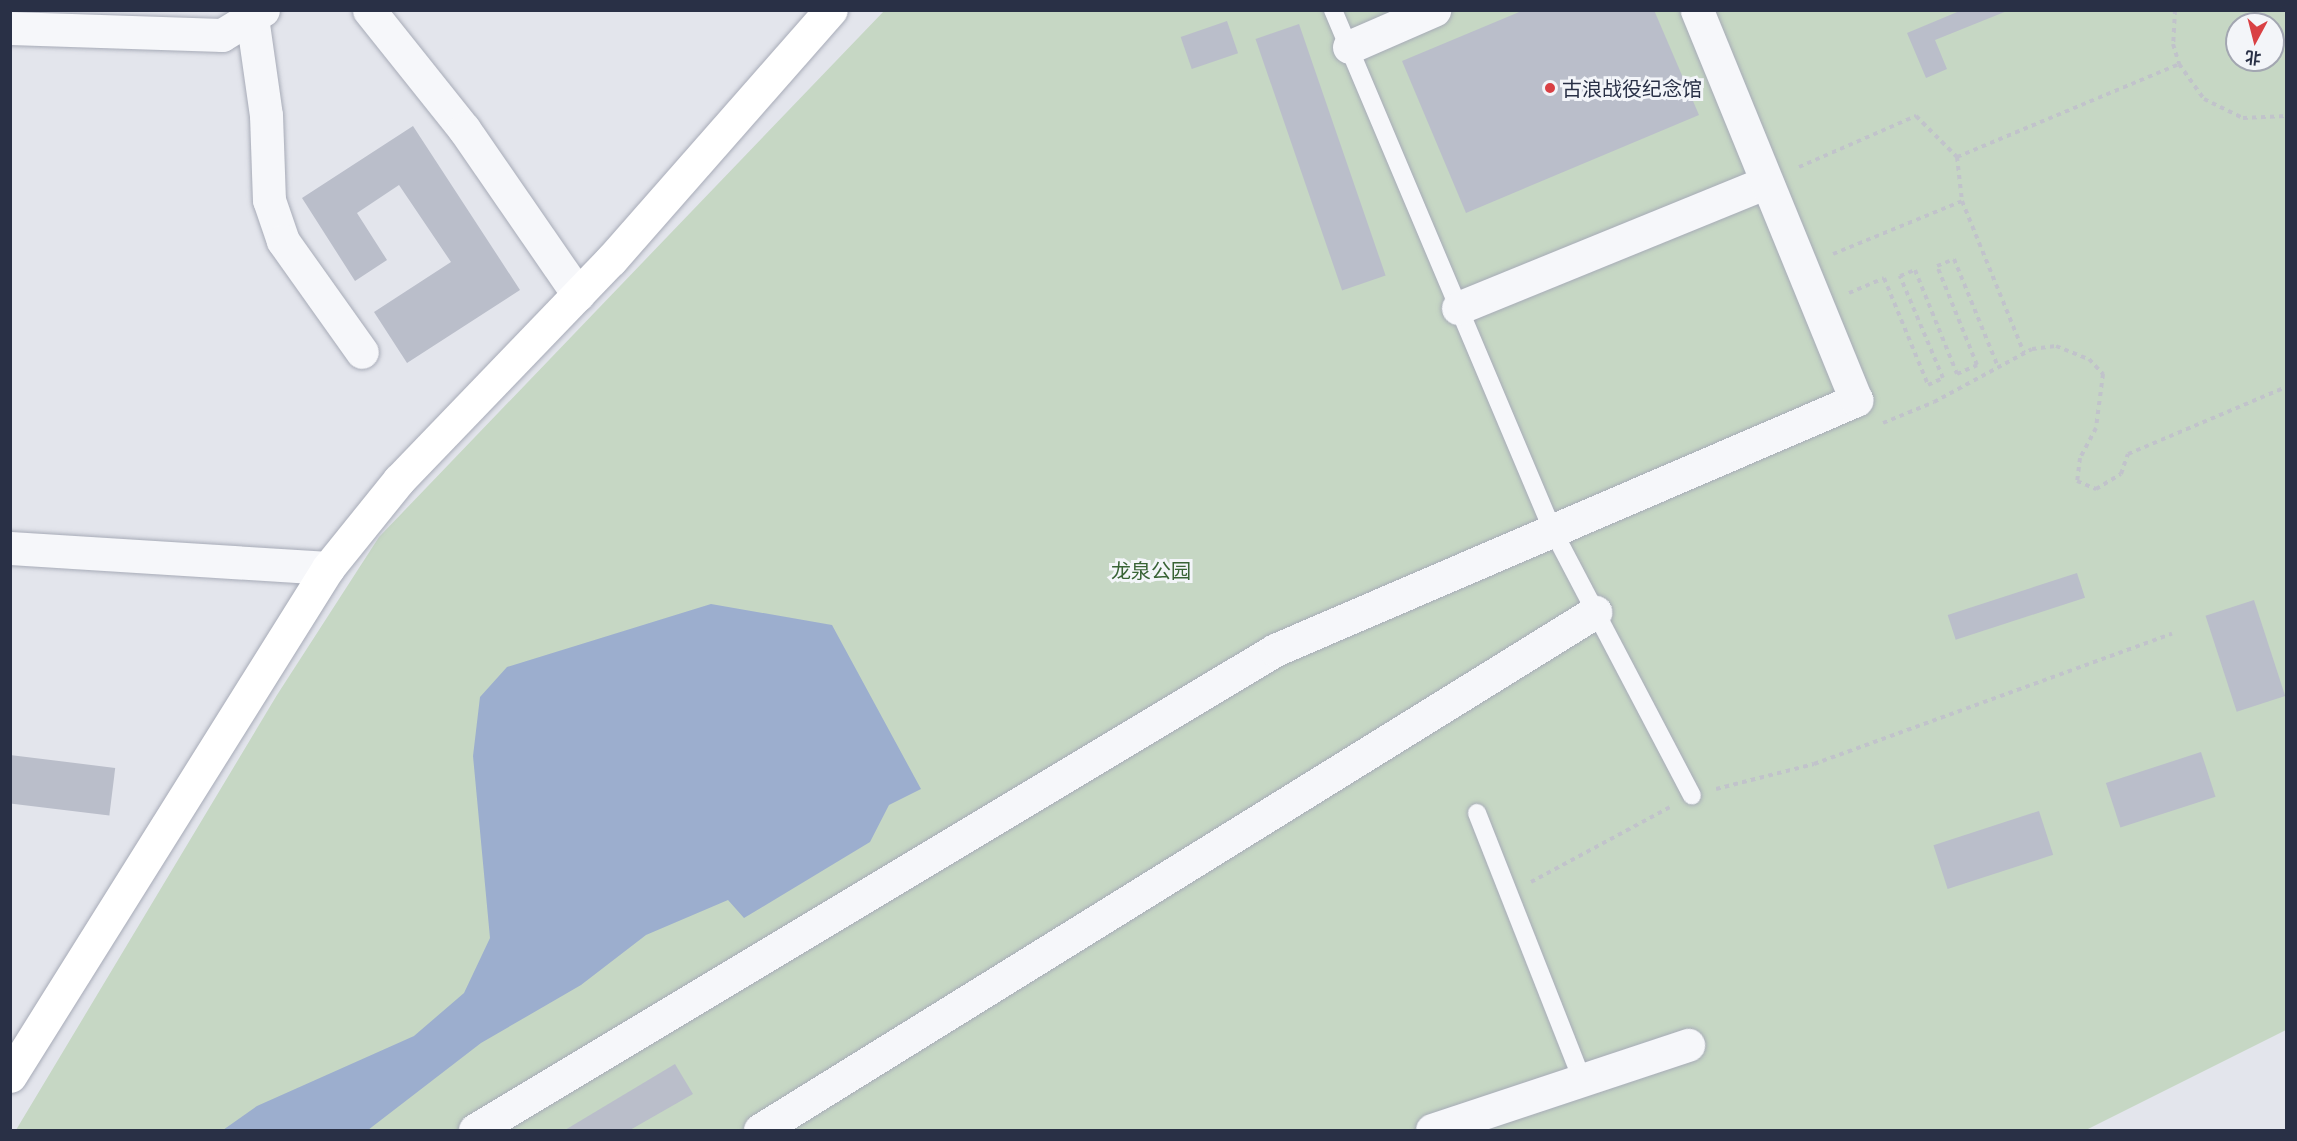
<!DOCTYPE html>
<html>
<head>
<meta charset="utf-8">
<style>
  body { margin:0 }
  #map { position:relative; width:2297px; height:1141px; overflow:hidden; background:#e3e5ec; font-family:Manrope,"Noto Sans SC",sans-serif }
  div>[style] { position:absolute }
  .green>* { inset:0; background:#c6d7c4 }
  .water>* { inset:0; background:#9caece }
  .building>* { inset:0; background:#babeca; transform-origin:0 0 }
  .path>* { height:4px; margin-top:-2px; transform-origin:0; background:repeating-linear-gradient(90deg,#c1c3cb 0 4.5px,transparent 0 9px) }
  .roads { filter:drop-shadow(0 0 2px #a7abb7) drop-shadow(0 0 2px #a7abb7) }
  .lane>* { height:18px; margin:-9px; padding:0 9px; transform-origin:9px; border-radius:9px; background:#f6f7fa }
  .street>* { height:33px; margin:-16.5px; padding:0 16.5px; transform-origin:16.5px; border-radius:16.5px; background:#f6f7fa }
  .secondary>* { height:33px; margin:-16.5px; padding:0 16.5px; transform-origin:16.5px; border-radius:16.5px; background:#fff }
  .dots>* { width:16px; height:16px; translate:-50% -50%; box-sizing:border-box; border:3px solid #f3f5f9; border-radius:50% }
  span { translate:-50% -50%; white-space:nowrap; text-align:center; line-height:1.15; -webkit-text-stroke:6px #f3f5f9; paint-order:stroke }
  .poi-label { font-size:20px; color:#293046 }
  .left { translate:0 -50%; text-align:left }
  .park-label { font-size:20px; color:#386335 }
  .frame { position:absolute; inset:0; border:12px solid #293046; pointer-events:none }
  .north { position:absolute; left:2225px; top:12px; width:60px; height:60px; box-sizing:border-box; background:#f3f5f9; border:2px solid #a2a6b1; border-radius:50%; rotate:187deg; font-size:16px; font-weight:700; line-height:24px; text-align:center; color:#293046 }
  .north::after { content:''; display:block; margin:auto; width:21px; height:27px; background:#d94044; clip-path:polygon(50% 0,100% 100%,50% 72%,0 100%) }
</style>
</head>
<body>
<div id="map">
  <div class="green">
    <div style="clip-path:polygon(evenodd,884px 11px,2286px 11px,2286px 1030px,2086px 1130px,16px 1130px,277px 695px,379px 537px,884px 11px,2237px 24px,2273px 24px,2273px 60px,2237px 60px,2237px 24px)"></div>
  </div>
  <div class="water">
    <div style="clip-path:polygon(711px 604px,832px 625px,921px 789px,889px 805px,870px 842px,744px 918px,728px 900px,646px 935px,581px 985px,481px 1043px,368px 1130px,223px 1130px,257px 1106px,414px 1036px,464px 993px,490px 938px,473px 756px,480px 697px,507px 667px)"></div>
  </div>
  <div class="building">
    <div style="clip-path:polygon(1524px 10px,1654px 10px,1699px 115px,1466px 213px,1402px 61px)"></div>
    <div style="clip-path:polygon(1962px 10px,2007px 11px,1935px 40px,1947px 69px,1926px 78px,1907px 33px)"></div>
    <div style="left:1227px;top:21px;width:34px;height:49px;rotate:71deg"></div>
    <div style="left:1299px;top:24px;width:266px;height:46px;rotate:71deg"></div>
    <div style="clip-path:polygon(413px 126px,520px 290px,407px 363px,374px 312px,451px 262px,399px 185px,357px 213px,387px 260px,355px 281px,302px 198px)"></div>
    <div style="left:2077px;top:573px;width:26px;height:136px;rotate:72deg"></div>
    <div style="left:2254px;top:600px;width:101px;height:51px;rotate:72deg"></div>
    <div style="left:2201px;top:752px;width:47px;height:100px;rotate:72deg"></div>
    <div style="left:10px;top:755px;width:106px;height:48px;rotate:7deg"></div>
    <div style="left:2039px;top:811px;width:46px;height:111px;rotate:72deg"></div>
    <div style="clip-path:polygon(675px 1064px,693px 1094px,630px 1130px,565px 1130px)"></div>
  </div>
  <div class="path">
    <div style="left:2175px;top:10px;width:34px;rotate:93deg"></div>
    <div style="left:2173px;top:44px;width:21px;rotate:73deg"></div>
    <div style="left:2179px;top:64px;width:43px;rotate:54.5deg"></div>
    <div style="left:2204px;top:99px;width:43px;rotate:26deg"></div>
    <div style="left:2243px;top:118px;width:43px;rotate:-2.7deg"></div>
    <div style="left:1957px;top:157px;width:241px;rotate:-22.7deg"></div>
    <div style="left:1799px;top:167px;width:128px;rotate:-23.6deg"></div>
    <div style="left:1916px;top:116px;width:58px;rotate:45deg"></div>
    <div style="left:1957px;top:157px;width:44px;rotate:83.5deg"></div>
    <div style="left:1962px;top:201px;width:164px;rotate:67.8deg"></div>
    <div style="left:1833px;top:254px;width:139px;rotate:-22.3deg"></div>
    <div style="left:1849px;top:293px;width:38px;rotate:-23deg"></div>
    <div style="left:1884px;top:278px;width:116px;rotate:67.6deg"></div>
    <div style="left:1928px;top:385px;width:17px;rotate:-25deg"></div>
    <div style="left:1943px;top:378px;width:111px;rotate:-112.9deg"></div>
    <div style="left:1900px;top:276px;width:16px;rotate:-22deg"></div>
    <div style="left:1915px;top:270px;width:112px;rotate:68deg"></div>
    <div style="left:1957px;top:374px;width:22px;rotate:-24deg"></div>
    <div style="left:1977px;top:365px;width:107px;rotate:-112deg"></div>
    <div style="left:1937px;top:266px;width:18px;rotate:-22deg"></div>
    <div style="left:1954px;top:259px;width:117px;rotate:67.8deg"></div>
    <div style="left:1883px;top:423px;width:55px;rotate:-22.4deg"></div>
    <div style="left:1934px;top:402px;width:111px;rotate:-28.4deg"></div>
    <div style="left:2032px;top:349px;width:24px;rotate:-7deg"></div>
    <div style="left:2056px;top:346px;width:35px;rotate:22deg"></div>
    <div style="left:2089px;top:359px;width:21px;rotate:47deg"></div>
    <div style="left:2103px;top:374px;width:54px;rotate:97.4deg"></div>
    <div style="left:2096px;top:428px;width:34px;rotate:118deg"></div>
    <div style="left:2080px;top:458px;width:23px;rotate:97deg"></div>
    <div style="left:2077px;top:481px;width:21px;rotate:23deg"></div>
    <div style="left:2096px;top:489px;width:29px;rotate:-31deg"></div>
    <div style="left:2121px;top:474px;width:21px;rotate:-71deg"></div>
    <div style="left:2128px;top:454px;width:172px;rotate:-23deg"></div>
    <div style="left:1716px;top:789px;width:101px;rotate:-14.3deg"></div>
    <div style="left:1814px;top:764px;width:381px;rotate:-20deg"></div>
    <div style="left:1531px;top:882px;width:158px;rotate:-28.3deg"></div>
  </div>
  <div class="roads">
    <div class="lane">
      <div style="left:1333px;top:10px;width:563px;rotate:67.12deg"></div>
      <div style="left:1552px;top:529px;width:301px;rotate:62.3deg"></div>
      <div style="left:1477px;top:813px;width:287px;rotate:68.5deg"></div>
    </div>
    <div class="street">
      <div style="left:369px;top:10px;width:152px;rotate:51.4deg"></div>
      <div style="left:464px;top:129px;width:201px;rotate:55.4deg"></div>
      <div style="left:252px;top:17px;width:99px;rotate:81.9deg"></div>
      <div style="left:266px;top:115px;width:85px;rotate:88deg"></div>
      <div style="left:269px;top:200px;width:43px;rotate:71.1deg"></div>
      <div style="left:283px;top:241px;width:136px;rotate:54.6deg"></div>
      <div style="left:10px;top:28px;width:212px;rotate:1.9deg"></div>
      <div style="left:222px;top:35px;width:48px;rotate:-31.4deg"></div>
      <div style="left:1349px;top:47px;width:93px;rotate:-23.5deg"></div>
      <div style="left:1458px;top:308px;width:333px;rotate:-22.2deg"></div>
      <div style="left:10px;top:548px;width:319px;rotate:3.6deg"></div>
      <div style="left:475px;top:1130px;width:933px;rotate:-30.96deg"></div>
      <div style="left:1275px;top:650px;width:633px;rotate:-23.28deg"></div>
      <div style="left:1856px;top:400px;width:421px;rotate:-112.2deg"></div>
      <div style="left:760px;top:1130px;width:983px;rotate:-31.81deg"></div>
      <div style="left:1432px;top:1130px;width:270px;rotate:-18.4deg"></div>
    </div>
    <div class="secondary">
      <div style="left:10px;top:1076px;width:599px;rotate:-57.95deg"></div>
      <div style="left:328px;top:568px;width:113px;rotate:-51.1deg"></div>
      <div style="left:399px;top:480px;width:306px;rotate:-46.1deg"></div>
      <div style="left:611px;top:260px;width:333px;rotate:-48.7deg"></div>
    </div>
  </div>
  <div class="dots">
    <div style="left:1550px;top:88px;background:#d94044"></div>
  </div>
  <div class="poi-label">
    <span class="left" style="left:1562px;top:88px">古浪战役纪念馆</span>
  </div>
  <div class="park-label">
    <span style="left:1151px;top:570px">龙泉公园</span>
  </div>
  <div class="frame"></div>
  <div class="north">北</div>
</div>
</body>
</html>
